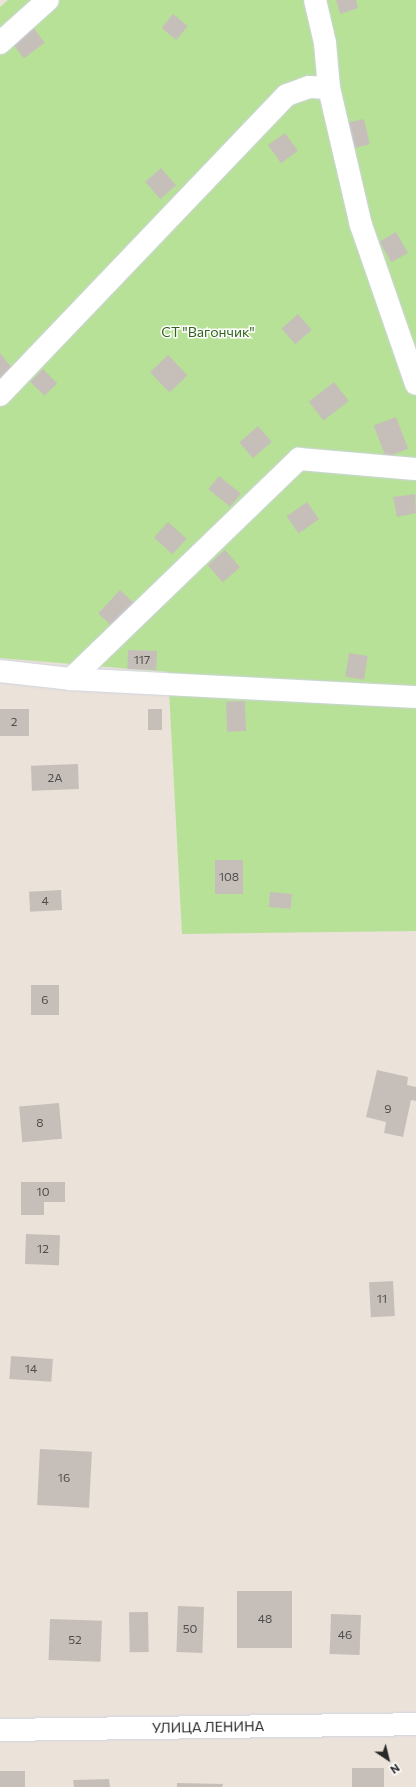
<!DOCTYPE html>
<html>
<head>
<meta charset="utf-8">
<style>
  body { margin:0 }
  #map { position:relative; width:416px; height:1787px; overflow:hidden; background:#ebe2da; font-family:Commissioner,sans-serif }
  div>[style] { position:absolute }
  .green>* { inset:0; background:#b7e196 }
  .building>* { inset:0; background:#c6bfb9; transform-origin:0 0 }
  .roads { filter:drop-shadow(0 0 1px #cfd4e1) drop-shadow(0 0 1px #cfd4e1) }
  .minor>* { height:22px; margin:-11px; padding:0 11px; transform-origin:11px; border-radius:11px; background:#fff }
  span { translate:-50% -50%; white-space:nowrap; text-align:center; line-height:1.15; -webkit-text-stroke:3px #fff; paint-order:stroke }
  .number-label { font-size:12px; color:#504e4c }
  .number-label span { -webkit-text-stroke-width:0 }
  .park-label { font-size:14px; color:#30641a }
  .street-label { font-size:14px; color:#282828 }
  .north { position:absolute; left:368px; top:1739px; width:40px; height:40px; -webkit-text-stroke:3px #fff; paint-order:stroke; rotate:145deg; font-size:11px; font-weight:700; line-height:16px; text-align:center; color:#282828 }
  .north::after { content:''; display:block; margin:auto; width:14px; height:18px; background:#282828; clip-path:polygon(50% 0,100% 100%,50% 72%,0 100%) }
</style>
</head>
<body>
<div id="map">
  <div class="green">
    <div style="clip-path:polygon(8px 0,416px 0,416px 931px,182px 934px,168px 672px,0 658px,0 7px)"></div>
  </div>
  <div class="building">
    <div style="clip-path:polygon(336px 0,356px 0,358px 8px,340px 14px)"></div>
    <div style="left:173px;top:14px;width:19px;height:18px;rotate:39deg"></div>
    <div style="left:32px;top:26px;width:21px;height:26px;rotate:53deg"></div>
    <div style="left:364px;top:119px;width:26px;height:17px;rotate:77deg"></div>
    <div style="left:285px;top:133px;width:22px;height:21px;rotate:54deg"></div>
    <div style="left:161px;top:168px;width:23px;height:21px;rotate:49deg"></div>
    <div style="left:396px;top:232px;width:24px;height:19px;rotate:60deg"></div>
    <div style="left:298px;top:314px;width:21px;height:22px;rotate:49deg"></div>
    <div style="clip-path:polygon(0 353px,15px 372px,0 380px)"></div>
    <div style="left:168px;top:355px;width:28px;height:25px;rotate:46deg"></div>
    <div style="left:43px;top:369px;width:20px;height:18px;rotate:45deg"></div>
    <div style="left:334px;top:382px;width:24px;height:32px;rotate:52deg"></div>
    <div style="left:396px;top:417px;width:34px;height:24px;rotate:69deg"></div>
    <div style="left:258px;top:426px;width:21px;height:25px;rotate:49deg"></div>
    <div style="left:219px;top:476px;width:28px;height:17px;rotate:39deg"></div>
    <div style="clip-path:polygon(415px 494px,416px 513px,397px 517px,393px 497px)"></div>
    <div style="left:307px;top:502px;width:21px;height:25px;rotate:55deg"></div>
    <div style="left:168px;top:522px;width:25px;height:21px;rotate:42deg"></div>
    <div style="left:225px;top:550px;width:23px;height:23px;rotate:49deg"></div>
    <div style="left:120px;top:590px;width:19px;height:32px;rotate:43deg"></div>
    <div style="left:128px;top:650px;width:29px;height:19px;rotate:2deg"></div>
    <div style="left:349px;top:653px;width:19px;height:24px;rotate:9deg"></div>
    <div style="left:245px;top:701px;width:30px;height:19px;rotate:88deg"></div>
    <div style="left:0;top:709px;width:29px;height:27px"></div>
    <div style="left:162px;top:709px;width:21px;height:14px;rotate:90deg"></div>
    <div style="left:78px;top:764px;width:25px;height:47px;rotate:88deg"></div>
    <div style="left:215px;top:860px;width:28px;height:34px"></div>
    <div style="left:61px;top:890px;width:20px;height:32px;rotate:87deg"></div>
    <div style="left:270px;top:892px;width:22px;height:15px;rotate:5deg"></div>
    <div style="left:31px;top:985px;width:28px;height:30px"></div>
    <div style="clip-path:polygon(377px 1070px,408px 1077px,407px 1085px,416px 1087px,416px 1101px,411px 1100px,403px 1137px,384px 1133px,386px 1122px,366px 1117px)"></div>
    <div style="left:59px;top:1103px;width:36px;height:40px;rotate:85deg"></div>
    <div style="clip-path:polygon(21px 1182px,65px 1182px,65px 1202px,44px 1202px,44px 1215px,21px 1215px)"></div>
    <div style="left:26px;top:1234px;width:34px;height:30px;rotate:2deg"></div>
    <div style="left:393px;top:1281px;width:35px;height:24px;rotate:87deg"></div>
    <div style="left:11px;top:1356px;width:42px;height:23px;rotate:4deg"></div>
    <div style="left:40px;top:1449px;width:52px;height:56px;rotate:3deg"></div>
    <div style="left:237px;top:1591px;width:55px;height:57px"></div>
    <div style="left:178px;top:1606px;width:26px;height:46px;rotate:2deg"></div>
    <div style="left:148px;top:1612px;width:40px;height:19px;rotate:89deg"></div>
    <div style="left:331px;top:1614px;width:30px;height:40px;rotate:2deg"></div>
    <div style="left:50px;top:1619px;width:52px;height:41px;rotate:2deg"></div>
    <div style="left:384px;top:1768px;width:19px;height:32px;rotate:90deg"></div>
    <div style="left:0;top:1771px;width:25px;height:16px"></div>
    <div style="clip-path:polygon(109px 1779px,110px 1787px,74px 1787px,73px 1780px)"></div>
    <div style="clip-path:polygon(177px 1783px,223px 1784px,222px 1787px,177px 1787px)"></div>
  </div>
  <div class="roads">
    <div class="minor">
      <div style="left:315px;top:0;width:44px;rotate:76.9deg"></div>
      <div style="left:325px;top:43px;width:45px;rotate:84.9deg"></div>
      <div style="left:329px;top:88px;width:141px;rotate:76.9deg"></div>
      <div style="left:361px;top:225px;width:168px;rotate:70.9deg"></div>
      <div style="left:0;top:43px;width:64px;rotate:-41.9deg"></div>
      <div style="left:0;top:395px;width:415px;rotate:-46.3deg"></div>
      <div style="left:287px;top:95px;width:23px;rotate:-20deg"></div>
      <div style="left:309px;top:87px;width:20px;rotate:3deg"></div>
      <div style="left:0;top:671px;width:71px;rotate:6.4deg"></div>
      <div style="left:71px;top:679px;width:317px;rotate:-44deg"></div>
      <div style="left:299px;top:459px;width:117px;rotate:4.9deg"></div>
      <div style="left:71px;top:679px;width:345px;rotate:3deg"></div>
      <div style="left:0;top:1730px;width:416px;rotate:-0.8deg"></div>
    </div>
  </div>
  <div class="number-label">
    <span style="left:142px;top:660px">117</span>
    <span style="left:14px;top:722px">2</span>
    <span style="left:55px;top:778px">2А</span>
    <span style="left:229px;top:877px">108</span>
    <span style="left:45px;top:901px">4</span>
    <span style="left:45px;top:1000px">6</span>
    <span style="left:388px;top:1109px">9</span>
    <span style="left:40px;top:1123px">8</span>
    <span style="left:43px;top:1192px">10</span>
    <span style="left:43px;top:1249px">12</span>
    <span style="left:382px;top:1299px">11</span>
    <span style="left:31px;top:1369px">14</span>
    <span style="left:64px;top:1478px">16</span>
    <span style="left:265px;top:1619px">48</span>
    <span style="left:190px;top:1629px">50</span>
    <span style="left:345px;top:1635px">46</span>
    <span style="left:75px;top:1640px">52</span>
  </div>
  <div class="park-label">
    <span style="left:208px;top:332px">СТ "Вагончик"</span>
  </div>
  <div class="street-label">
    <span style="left:208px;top:1727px;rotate:-1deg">УЛИЦА ЛЕНИНА</span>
  </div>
  <div class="north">N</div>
</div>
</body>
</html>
